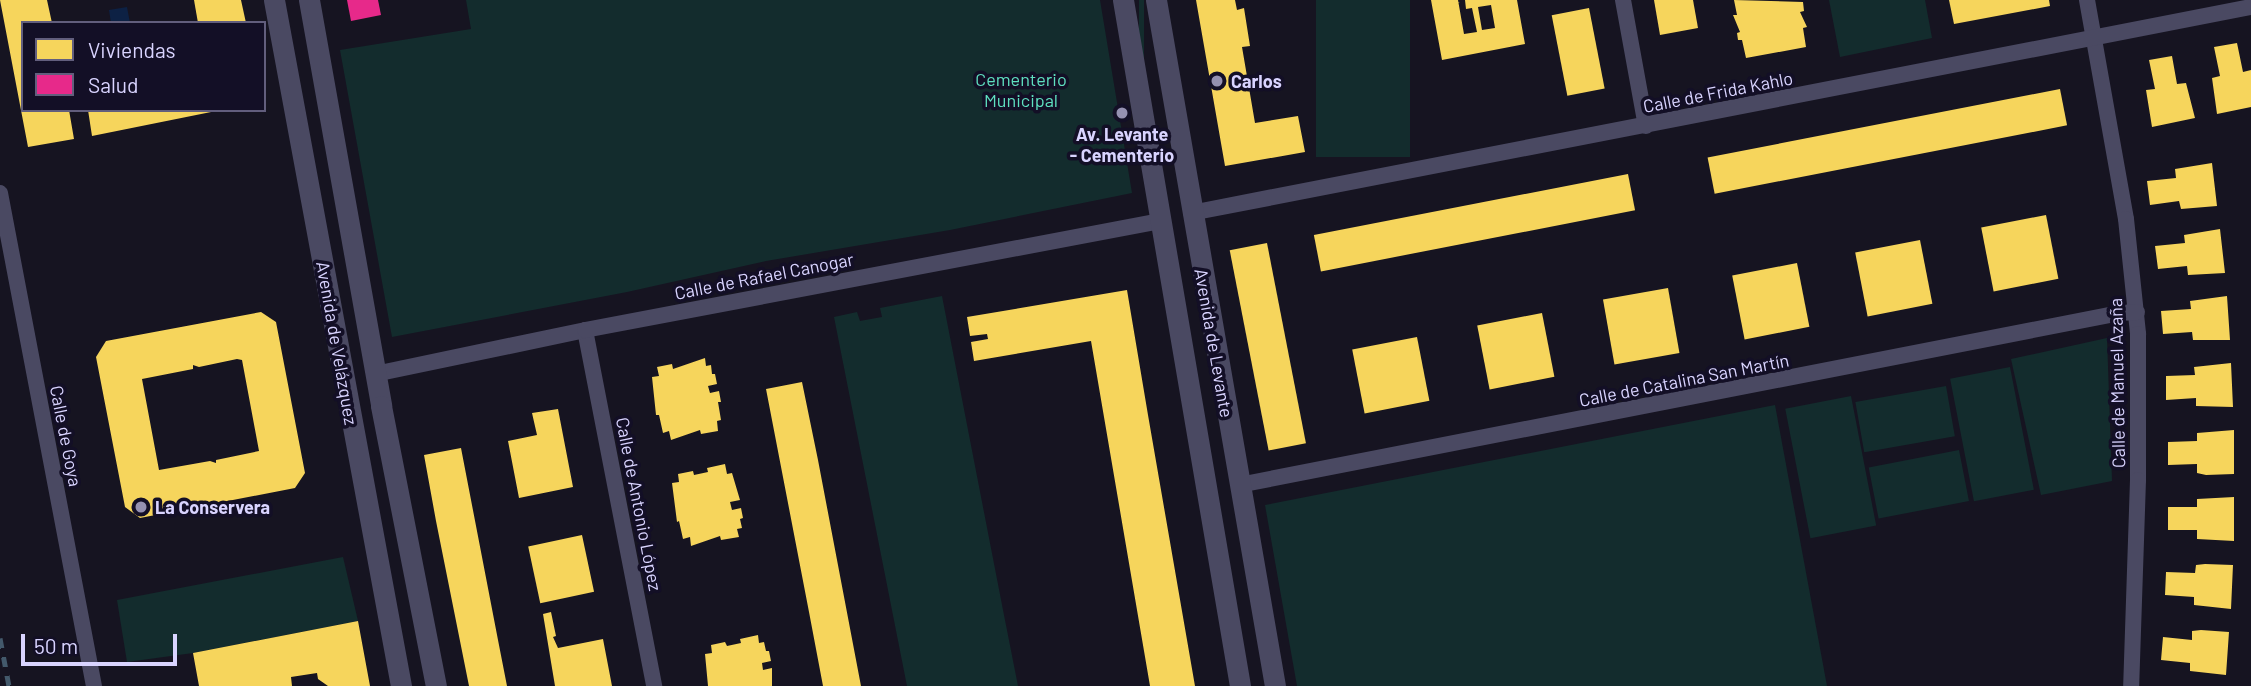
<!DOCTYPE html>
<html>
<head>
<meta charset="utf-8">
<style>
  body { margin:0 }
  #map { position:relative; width:2251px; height:686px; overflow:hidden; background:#161421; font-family:Barlow,sans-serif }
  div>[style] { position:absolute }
  .green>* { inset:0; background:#132c2d; transform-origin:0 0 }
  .water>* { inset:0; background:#0d2144 }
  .homes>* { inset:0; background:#f6d55c; transform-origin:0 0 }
  .health>* { inset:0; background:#e7298a }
  .minor>* { height:16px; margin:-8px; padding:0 8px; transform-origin:8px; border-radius:8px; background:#4a4962 }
  .tertiary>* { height:21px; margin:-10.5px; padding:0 10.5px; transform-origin:10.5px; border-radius:10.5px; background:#4a4962 }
  .rail>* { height:5px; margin-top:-2.5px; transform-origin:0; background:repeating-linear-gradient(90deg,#43596b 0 10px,transparent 0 19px) }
  .dots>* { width:19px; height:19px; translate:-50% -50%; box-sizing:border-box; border:4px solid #130f26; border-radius:50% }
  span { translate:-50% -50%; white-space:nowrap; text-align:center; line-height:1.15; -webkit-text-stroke:7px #130f26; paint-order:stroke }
  .park-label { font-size:18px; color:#5fe0c0 }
  .poi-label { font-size:18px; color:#d9d4ff; font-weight:700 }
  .left { translate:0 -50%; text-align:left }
  .street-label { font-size:18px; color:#d9d4ff }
  .legend { position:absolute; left:21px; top:21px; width:245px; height:91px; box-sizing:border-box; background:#130f26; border:2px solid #625e7d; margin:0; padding:9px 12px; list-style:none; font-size:21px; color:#d9d4ff }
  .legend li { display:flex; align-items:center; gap:14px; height:35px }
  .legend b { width:35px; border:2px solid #625e7d }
  .scale { position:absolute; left:21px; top:634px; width:156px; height:32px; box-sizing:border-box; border:4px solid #d9d4ff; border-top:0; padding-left:9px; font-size:21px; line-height:24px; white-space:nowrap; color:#d9d4ff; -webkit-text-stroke:5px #130f26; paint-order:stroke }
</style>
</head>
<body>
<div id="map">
  <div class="green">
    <div style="clip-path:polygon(466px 0,1100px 0,1132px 193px,950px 230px,766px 261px,627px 292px,392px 337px,340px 50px,471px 29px)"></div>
    <div style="left:1139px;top:0;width:5px;height:156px"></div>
    <div style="left:1316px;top:0;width:94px;height:157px"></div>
    <div style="clip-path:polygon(1829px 0,1925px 0,1932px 38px,1840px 57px)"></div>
    <div style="clip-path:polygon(942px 296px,1003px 610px,1018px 686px,907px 686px,834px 317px,857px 312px,860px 321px,882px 317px,880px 308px)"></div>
    <div style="clip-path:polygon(2107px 338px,2112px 481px,2041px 495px,2011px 359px)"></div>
    <div style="left:2010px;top:367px;width:125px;height:61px;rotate:79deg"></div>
    <div style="left:1946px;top:386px;width:51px;height:92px;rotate:80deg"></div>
    <div style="left:1851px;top:396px;width:132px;height:67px;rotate:79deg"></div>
    <div style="clip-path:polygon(1775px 405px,1827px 686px,1297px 686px,1265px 505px)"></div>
    <div style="left:1959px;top:450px;width:52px;height:92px;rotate:79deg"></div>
    <div style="clip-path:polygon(343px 557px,358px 621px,193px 653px,127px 662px,117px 600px)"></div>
  </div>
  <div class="water">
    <div style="clip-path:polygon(127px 7px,130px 23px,111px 23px,109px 10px)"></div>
  </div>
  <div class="homes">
    <div style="clip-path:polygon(0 0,47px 0,52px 23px,23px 23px,23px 110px,69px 110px,74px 139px,28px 147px)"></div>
    <div style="clip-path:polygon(194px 0,241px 0,246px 23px,198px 23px)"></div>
    <div style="clip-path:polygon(1196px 0,1235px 0,1237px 10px,1244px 8px,1250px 46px,1242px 47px,1255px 123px,1298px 116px,1305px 152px,1225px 166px)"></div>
    <div style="clip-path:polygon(evenodd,1431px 0,1458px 0,1464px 34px,1477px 32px,1472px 8px,1466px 9px,1465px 0,1517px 0,1525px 44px,1442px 60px,1431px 0,1491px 5px,1495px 28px,1482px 30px,1478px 7px,1491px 5px)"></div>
    <div style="clip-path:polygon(1654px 0,1693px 0,1698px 28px,1660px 35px)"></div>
    <div style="clip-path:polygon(1734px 0,1803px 2px,1804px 11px,1800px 12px,1807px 27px,1803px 28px,1806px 47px,1746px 58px,1742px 40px,1738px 40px,1737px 33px,1740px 32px,1733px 15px,1737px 15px)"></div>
    <div style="clip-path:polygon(1949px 0,2049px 0,2050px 6px,1954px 24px)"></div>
    <div style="left:1589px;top:8px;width:82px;height:38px;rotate:79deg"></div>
    <div style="clip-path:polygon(2237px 43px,2243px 72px,2251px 70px,2251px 107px,2217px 114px,2212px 78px,2220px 76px,2214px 47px)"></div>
    <div style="clip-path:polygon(2172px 56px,2177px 84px,2186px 83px,2195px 118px,2152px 127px,2146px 90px,2155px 89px,2149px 60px)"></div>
    <div style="left:2060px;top:89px;width:37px;height:359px;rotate:79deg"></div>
    <div style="clip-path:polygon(88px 110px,221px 110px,92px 136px)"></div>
    <div style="clip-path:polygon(2212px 163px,2217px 206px,2181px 209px,2179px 201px,2150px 205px,2147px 181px,2176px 178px,2175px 169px)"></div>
    <div style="left:1628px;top:174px;width:37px;height:320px;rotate:79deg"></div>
    <div style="left:2046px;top:215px;width:65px;height:66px;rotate:79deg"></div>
    <div style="clip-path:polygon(2220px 229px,2225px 273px,2188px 275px,2187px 266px,2158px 269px,2155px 246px,2185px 243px,2184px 235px)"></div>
    <div style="left:1920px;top:240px;width:65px;height:66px;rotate:79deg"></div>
    <div style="left:1267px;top:243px;width:204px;height:38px;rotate:79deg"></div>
    <div style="left:1797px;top:263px;width:65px;height:66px;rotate:79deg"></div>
    <div style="left:1668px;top:288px;width:66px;height:66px;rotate:80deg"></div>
    <div style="clip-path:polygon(1127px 290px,1148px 415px,1195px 686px,1150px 686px,1091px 341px,974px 361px,971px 342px,988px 339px,987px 334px,970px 336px,967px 317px)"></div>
    <div style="clip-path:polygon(2227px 296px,2230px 340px,2193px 340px,2192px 332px,2163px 334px,2161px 311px,2191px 309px,2190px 301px)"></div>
    <div style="clip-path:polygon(evenodd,261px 312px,276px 322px,305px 473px,295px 488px,140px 518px,125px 507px,96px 357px,106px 341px,261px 312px,237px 359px,242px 360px,259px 451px,216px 460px,216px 463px,210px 461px,159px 470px,142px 379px,193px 369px,193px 365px,199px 367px,237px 359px)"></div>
    <div style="left:1542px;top:313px;width:65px;height:66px;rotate:79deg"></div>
    <div style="left:1417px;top:337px;width:65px;height:66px;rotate:79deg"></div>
    <div style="clip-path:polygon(705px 358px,706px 366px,711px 365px,712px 374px,715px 374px,717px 384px,708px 386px,710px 393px,719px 391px,721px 402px,718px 402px,721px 420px,717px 421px,718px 431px,701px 434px,700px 430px,671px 440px,669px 431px,663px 433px,659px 415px,656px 415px,652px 377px,659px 376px,657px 367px,672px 364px,673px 369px)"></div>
    <div style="clip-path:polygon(2231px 363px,2233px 407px,2196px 406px,2196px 398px,2166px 400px,2166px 376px,2195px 375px,2194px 367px)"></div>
    <div style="clip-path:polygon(802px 382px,818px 460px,861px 686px,823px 686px,809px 612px,766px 389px)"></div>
    <div style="clip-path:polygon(558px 409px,573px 487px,519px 498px,508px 441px,537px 435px,532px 413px)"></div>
    <div style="clip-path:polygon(2234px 430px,2234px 474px,2206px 475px,2197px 473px,2197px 464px,2168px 465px,2168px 442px,2197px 441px,2197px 433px)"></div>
    <div style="clip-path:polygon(461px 448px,498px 640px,507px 686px,469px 686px,436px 521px,424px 455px)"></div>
    <div style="clip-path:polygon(725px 464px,727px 474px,732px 473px,740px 500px,730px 502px,732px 510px,741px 508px,743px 518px,740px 519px,742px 528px,737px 529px,739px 537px,721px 540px,720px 536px,691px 546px,690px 537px,683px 539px,679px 521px,677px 522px,672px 483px,679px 482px,678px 474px,693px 471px,694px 475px,708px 472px,707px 468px)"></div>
    <div style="clip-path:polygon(2234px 497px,2234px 541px,2197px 539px,2197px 530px,2168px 530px,2168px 507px,2197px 507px,2197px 499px)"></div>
    <div style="left:582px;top:535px;width:58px;height:55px;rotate:78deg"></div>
    <div style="clip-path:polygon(2205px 564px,2233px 565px,2231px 609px,2194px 605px,2194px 597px,2165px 595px,2166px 572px,2195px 573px,2196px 565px)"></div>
    <div style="clip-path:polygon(551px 612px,556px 636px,553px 637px,558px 648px,603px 639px,612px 686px,555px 686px,543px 614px)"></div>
    <div style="clip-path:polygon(358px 621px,370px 686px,328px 686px,318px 679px,317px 673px,291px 677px,292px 686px,199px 686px,193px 653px)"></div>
    <div style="clip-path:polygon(2201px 630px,2229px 632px,2226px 675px,2190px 671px,2190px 663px,2161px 660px,2163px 637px,2192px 640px,2192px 631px)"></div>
    <div style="clip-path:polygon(758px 635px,759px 643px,764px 642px,766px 651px,769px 651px,771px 661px,762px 663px,763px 670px,772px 668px,772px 686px,708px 686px,705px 654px,712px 653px,711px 645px,725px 642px,727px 646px,741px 643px,740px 639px)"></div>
  </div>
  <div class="health">
    <div style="clip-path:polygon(347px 0,378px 0,381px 15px,351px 21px)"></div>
  </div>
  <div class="minor">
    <div style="left:1623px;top:0;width:128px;rotate:79.7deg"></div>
    <div style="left:2087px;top:0;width:222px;rotate:79.9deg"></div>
    <div style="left:2126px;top:219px;width:116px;rotate:84deg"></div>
    <div style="left:2138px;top:334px;width:146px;rotate:90deg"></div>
    <div style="left:2138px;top:480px;width:206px;rotate:91.9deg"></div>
    <div style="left:0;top:193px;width:502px;rotate:79.21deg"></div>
    <div style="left:1191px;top:213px;width:1080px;rotate:-11deg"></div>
    <div style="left:585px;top:330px;width:363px;rotate:79deg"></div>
    <div style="left:375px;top:374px;width:215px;rotate:-11.8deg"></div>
    <div style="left:585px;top:330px;width:585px;rotate:-10.73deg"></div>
    <div style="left:1239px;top:485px;width:898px;rotate:-11.05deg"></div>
    <div style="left:2120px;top:313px;width:17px;rotate:-3deg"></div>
  </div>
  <div class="tertiary">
    <div style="left:274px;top:0;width:698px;rotate:79.51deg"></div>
    <div style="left:309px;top:0;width:412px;rotate:79.9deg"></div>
    <div style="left:381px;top:406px;width:285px;rotate:78.9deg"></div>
    <div style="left:1123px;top:0;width:696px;rotate:80.32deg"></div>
    <div style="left:1156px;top:0;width:696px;rotate:80.16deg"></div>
  </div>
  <div class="rail">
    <div style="left:0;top:638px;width:49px;rotate:79.4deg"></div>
  </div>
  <div class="dots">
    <div style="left:1217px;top:81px;background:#9591b1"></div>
    <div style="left:1122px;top:113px;background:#9591b1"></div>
    <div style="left:141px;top:507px;background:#9591b1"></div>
  </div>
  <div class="park-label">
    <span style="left:1021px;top:90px">Cementerio<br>Municipal</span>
  </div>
  <div class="poi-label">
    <span class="left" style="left:1231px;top:81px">Carlos</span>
    <span style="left:1122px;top:145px">Av. Levante<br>- Cementerio</span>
    <span class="left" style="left:155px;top:507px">La Conservera</span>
  </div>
  <div class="street-label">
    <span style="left:1718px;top:92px;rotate:-11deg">Calle de Frida Kahlo</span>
    <span style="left:764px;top:276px;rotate:-11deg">Calle de Rafael Canogar</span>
    <span style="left:337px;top:343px;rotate:80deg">Avenida de Velázquez</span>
    <span style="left:1214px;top:343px;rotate:80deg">Avenida de Levante</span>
    <span style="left:1684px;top:380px;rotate:-11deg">Calle de Catalina San Martín</span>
    <span style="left:2117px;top:383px;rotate:-91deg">Calle de Manuel Azaña</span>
    <span style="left:66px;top:436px;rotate:79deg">Calle de Goya</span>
    <span style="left:639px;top:504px;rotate:79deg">Calle de Antonio López</span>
  </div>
  <ul class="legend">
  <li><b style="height:19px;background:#f6d55c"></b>Viviendas</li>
  <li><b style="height:19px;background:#e7298a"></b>Salud</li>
  </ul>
  <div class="scale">50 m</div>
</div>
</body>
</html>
